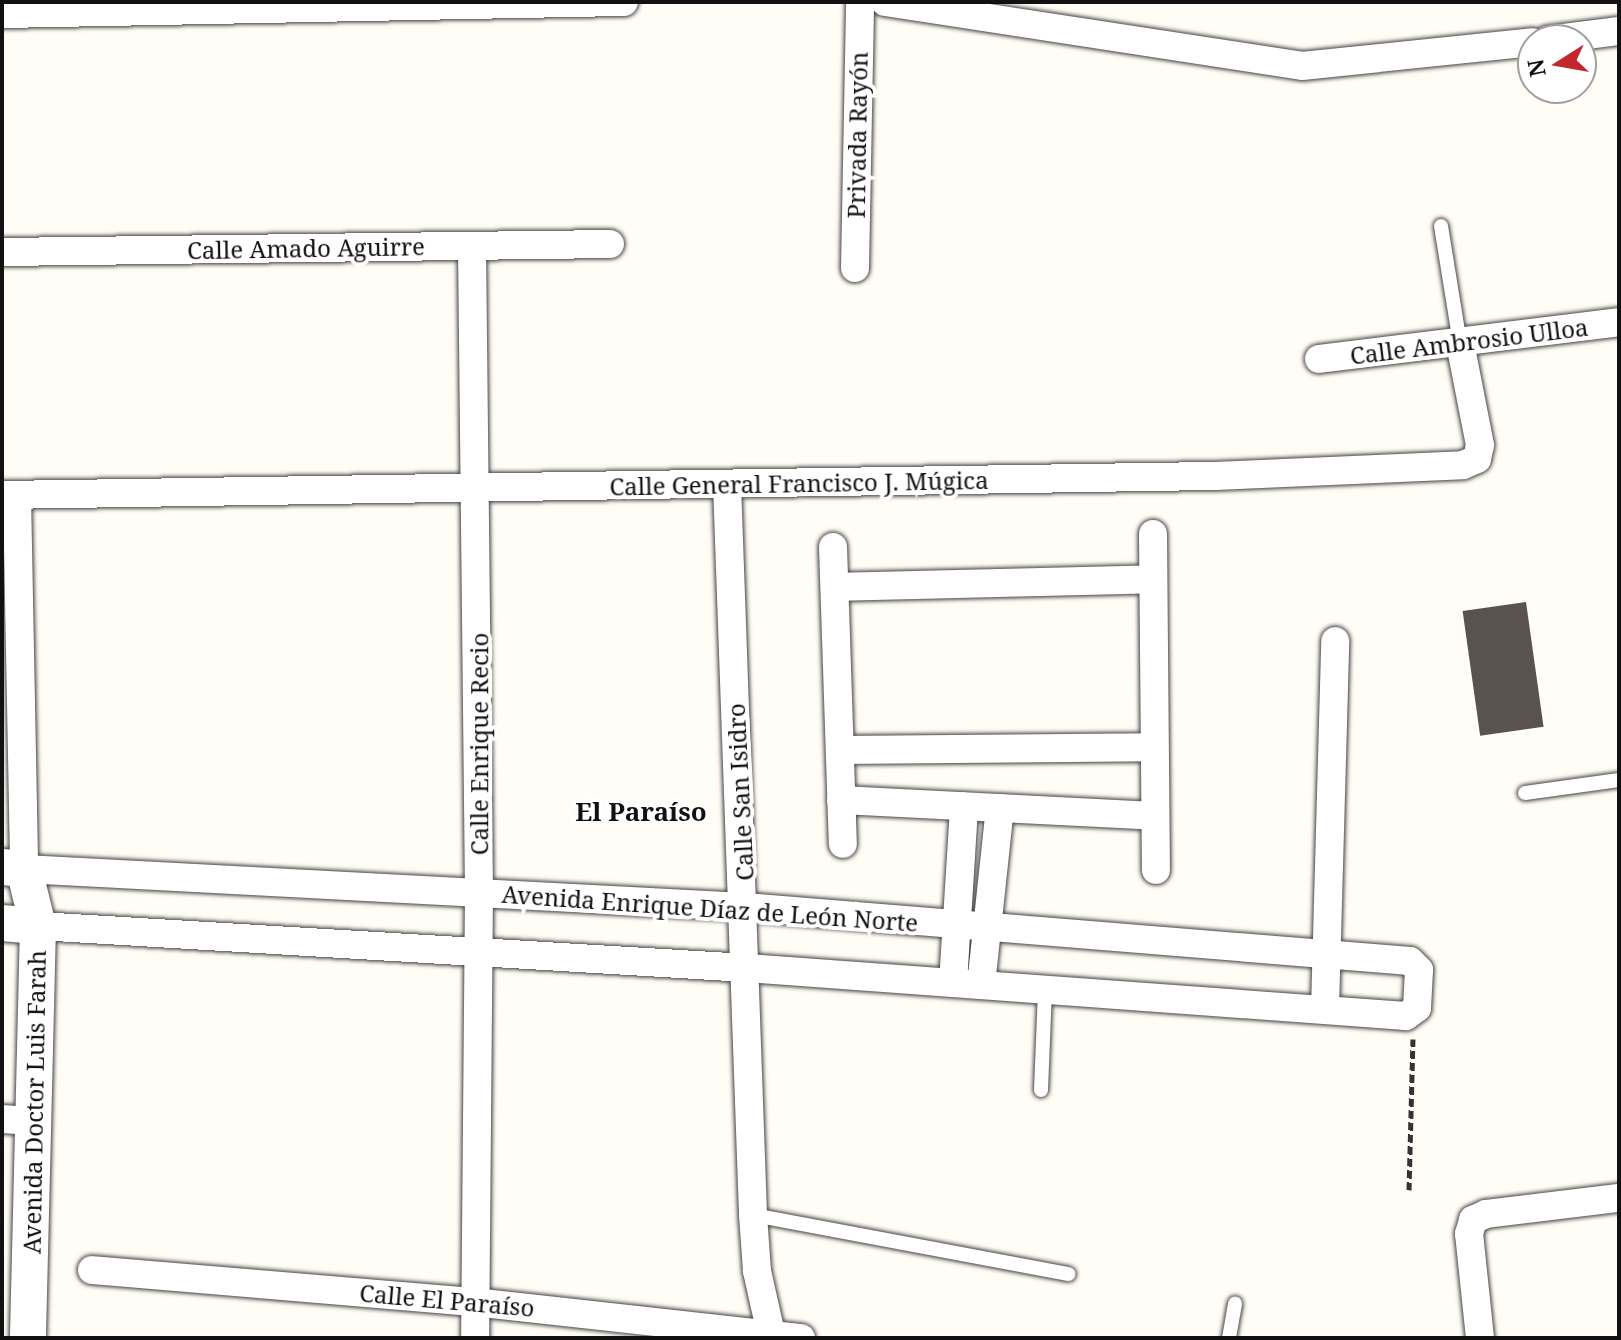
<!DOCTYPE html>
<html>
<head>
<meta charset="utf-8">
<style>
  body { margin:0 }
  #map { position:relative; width:1621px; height:1340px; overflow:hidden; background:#fffdf5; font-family:"Noto Serif",serif }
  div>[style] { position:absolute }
  .building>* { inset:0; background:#5a524d; transform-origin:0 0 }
  .path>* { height:5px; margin-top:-2.5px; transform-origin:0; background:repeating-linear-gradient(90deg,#333 0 8px,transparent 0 12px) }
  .roads { filter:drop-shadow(0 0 2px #444) drop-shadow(0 0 2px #444) }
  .service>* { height:14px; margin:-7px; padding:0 7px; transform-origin:7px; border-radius:7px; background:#fff }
  .minor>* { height:28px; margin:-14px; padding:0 14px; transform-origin:14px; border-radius:14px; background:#fff }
  .tertiary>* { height:36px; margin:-18px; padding:0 18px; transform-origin:18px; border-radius:18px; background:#fff }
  span { translate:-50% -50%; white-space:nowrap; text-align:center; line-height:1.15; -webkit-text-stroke:8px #fff; paint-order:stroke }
  .street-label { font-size:24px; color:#111 }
  .neighbourhood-label { font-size:26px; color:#111; font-weight:700 }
  .frame { position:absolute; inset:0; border:4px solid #111; pointer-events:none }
  .north { position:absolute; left:1517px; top:24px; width:80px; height:80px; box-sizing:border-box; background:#fff; border:2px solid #a0a0a0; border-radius:50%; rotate:259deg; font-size:22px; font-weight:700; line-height:32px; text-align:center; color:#111 }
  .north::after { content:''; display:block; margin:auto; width:28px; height:36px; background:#c4262e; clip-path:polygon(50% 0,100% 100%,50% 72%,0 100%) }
</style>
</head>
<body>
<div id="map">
  <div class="building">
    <div style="left:1526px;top:602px;width:126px;height:64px;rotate:82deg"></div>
  </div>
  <div class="path">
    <div style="left:1409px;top:1190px;width:151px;rotate:-88.5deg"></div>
  </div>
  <div class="roads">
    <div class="service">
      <div style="left:1441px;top:226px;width:119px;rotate:80.8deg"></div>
      <div style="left:1525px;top:793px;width:95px;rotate:-7.9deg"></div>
      <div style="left:1041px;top:1090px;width:101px;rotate:-87.7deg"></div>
      <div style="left:753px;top:1215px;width:321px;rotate:10.6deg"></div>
      <div style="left:1229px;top:1338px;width:35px;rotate:-80deg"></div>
    </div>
    <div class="minor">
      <div style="left:885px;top:2px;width:422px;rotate:8.7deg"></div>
      <div style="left:1302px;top:66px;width:232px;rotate:-5.9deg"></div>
      <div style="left:2px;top:14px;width:622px;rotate:-1.11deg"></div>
      <div style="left:1548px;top:40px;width:72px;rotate:-7.2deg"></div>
      <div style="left:472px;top:246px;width:646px;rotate:89.38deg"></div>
      <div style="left:479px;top:892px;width:446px;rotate:90.5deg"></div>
      <div style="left:2px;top:252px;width:608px;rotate:-0.75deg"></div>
      <div style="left:855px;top:268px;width:266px;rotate:-88.9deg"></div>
      <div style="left:1319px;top:359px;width:302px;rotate:-7deg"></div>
      <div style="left:727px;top:484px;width:731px;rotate:87.96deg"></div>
      <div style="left:753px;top:1215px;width:56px;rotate:85.9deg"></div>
      <div style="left:757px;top:1271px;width:69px;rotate:77.4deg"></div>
      <div style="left:2px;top:495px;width:1213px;rotate:-0.9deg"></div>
      <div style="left:1215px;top:476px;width:248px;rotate:-2.5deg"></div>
      <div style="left:1463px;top:465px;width:15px;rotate:-23deg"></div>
      <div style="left:1477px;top:459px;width:14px;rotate:-78deg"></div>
      <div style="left:1480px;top:445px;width:104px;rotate:-101.1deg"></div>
      <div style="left:17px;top:495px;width:374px;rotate:88.9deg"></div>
      <div style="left:24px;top:869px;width:722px;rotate:3.02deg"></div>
      <div style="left:745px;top:907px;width:667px;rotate:4.64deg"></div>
      <div style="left:1410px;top:961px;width:13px;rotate:45deg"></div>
      <div style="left:1419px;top:970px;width:38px;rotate:93deg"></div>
      <div style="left:1417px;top:1008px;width:14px;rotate:144deg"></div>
      <div style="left:1406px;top:1016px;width:661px;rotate:-175.83deg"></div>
      <div style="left:747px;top:968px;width:710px;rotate:-176.61deg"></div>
      <div style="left:1153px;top:534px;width:336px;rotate:89.5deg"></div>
      <div style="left:833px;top:547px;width:297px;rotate:88.1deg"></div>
      <div style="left:835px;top:587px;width:317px;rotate:-1.4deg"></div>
      <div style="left:840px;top:750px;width:314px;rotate:-0.5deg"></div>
      <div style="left:841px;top:800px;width:314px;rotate:2.9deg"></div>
      <div style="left:953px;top:983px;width:177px;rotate:-86.4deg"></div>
      <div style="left:981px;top:985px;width:178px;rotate:-83.9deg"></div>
      <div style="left:1325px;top:1009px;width:368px;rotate:-88.4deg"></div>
      <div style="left:2px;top:1119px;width:32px;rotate:4deg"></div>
      <div style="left:92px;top:1270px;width:383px;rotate:4.8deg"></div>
      <div style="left:474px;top:1302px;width:329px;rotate:6.3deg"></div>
      <div style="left:1480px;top:1338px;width:105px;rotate:-96deg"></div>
      <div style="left:1469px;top:1234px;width:15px;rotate:-74deg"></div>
      <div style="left:1473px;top:1220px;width:14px;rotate:-25deg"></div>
      <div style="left:1486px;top:1214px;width:134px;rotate:-6.9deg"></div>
    </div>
    <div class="tertiary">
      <div style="left:2px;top:867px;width:22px;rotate:5deg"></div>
      <div style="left:24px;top:869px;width:59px;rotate:76.2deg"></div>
      <div style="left:38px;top:926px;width:412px;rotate:91.4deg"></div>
      <div style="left:2px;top:923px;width:36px;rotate:5deg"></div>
    </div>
  </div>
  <div class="street-label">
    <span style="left:857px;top:135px;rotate:-89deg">Privada Rayón</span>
    <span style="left:306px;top:248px;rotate:-1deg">Calle Amado Aguirre</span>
    <span style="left:1469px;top:341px;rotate:-7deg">Calle Ambrosio Ulloa</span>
    <span style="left:799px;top:483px;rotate:-1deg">Calle General Francisco J. Múgica</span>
    <span style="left:479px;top:744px;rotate:-90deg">Calle Enrique Recio</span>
    <span style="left:740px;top:792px;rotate:-93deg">Calle San Isidro</span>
    <span style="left:710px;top:908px;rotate:4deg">Avenida Enrique Díaz de León Norte</span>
    <span style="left:34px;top:1102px;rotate:-89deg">Avenida Doctor Luis Farah</span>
    <span style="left:447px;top:1300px;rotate:5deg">Calle El Paraíso</span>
  </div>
  <div class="neighbourhood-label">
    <span style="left:641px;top:812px">El Paraíso</span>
  </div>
  <div class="frame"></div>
  <div class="north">N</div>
</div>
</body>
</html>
